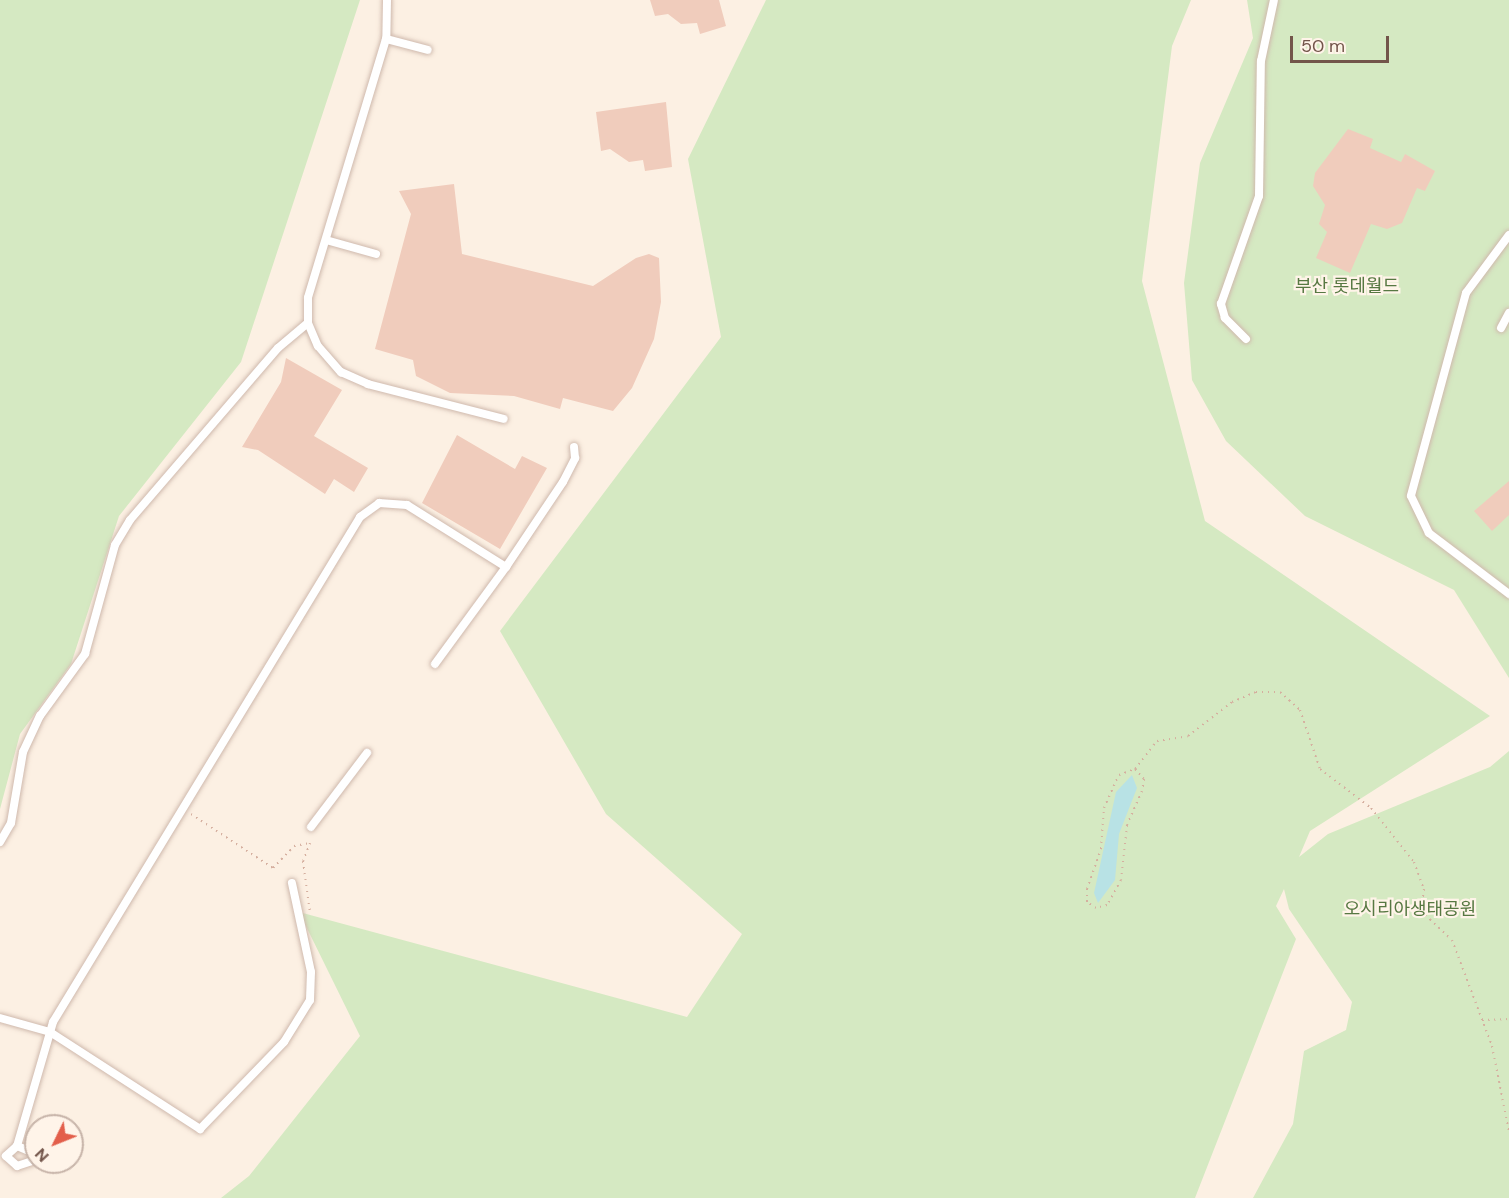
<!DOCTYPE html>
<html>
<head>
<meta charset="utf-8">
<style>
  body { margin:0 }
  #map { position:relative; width:1509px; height:1198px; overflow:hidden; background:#fcf0e3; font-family:"DM Sans","Noto Sans KR",sans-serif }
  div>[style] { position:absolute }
  .green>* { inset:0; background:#d5e9c2 }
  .water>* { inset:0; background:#b8e2e5 }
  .building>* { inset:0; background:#f0ccbc }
  .path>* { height:2px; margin-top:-1px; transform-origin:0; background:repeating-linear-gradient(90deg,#d5af9f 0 1.5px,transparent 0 6px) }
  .roads { filter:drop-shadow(0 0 2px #cfb9ad) drop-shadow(0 0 2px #cfb9ad) }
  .service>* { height:8px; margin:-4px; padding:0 4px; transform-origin:4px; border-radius:4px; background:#fff }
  span { translate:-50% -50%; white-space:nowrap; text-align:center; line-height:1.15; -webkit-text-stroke:4.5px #fff4e9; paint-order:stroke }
  .park-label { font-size:18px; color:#577842 }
  .north { position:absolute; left:24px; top:1114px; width:60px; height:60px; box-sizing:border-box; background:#fff4e9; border:2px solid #c7b4a9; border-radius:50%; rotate:227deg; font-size:16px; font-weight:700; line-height:24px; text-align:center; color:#73554a }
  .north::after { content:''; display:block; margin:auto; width:21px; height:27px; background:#e35f4b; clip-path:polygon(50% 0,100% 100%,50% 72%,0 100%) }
  .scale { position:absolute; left:1290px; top:36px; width:99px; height:27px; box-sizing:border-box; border:3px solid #73554a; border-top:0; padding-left:8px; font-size:18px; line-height:21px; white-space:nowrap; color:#73554a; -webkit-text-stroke:4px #fff4e9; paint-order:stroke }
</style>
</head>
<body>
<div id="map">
  <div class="green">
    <div style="clip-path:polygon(0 0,360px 0,241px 362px,119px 516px,71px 664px,20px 734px,0 809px)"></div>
    <div style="clip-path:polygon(766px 0,1191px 0,1172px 46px,1142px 281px,1205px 521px,1490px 716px,1310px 831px,1299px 857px,1328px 834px,1490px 767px,1509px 751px,1509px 1198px,1253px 1198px,1293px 1124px,1304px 1051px,1346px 1030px,1352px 1002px,1289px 909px,1284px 889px,1276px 906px,1296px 939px,1195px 1198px,221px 1198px,249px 1176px,360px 1036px,299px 912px,687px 1017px,742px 934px,606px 814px,500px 631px,721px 337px,688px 159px)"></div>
    <div style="clip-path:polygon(1247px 0,1509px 0,1509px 678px,1454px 590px,1305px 516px,1226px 441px,1192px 380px,1184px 283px,1200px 163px,1253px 38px)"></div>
  </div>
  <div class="water">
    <div style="clip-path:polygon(1132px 775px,1137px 788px,1119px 834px,1115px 880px,1098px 903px,1094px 893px,1116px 792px)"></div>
  </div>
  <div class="building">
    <div style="clip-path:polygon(650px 0,719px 0,726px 26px,700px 34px,697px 23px,681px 24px,668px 14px,655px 16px)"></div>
    <div style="clip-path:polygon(666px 102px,672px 167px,645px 171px,643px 160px,629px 162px,610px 149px,601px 151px,596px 112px)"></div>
    <div style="clip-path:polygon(1348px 129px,1373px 139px,1370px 148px,1401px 162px,1405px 154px,1435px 171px,1425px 191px,1417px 188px,1402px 223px,1387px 229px,1371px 224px,1350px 273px,1316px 258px,1327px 232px,1319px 224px,1325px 205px,1313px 186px,1315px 173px)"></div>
    <div style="clip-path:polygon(454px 184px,462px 254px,593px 286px,636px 258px,649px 254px,659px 258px,661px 302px,654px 339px,632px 388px,613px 411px,563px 398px,560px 409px,514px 396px,450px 393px,416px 376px,413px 360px,375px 349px,411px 214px,399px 191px)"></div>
    <div style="clip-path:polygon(286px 358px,342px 390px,314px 436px,368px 468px,354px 492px,334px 479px,325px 494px,258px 450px,242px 447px,281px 382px)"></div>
    <div style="clip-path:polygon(457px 435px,515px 469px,522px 456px,547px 468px,500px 549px,422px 503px)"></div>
    <div style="clip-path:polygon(1509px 481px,1509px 515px,1492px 531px,1474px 511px)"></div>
  </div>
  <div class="path">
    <div style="left:1135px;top:769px;width:13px;rotate:48deg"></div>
    <div style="left:1144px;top:779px;width:12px;rotate:99deg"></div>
    <div style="left:1142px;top:791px;width:37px;rotate:114deg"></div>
    <div style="left:1127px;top:825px;width:55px;rotate:96.2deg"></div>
    <div style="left:1121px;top:880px;width:29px;rotate:119deg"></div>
    <div style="left:1107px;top:905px;width:11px;rotate:165deg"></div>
    <div style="left:1096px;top:908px;width:11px;rotate:-146deg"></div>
    <div style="left:1087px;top:902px;width:13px;rotate:-90deg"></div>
    <div style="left:1087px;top:889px;width:42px;rotate:-70.7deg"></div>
    <div style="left:1101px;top:849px;width:41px;rotate:-85.8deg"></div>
    <div style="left:1104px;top:808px;width:36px;rotate:-66deg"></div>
    <div style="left:1119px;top:775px;width:17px;rotate:-21deg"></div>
    <div style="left:1135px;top:769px;width:36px;rotate:-52deg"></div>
    <div style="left:1157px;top:741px;width:31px;rotate:-9deg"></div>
    <div style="left:1188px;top:736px;width:56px;rotate:-37.7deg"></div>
    <div style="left:1232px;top:702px;width:26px;rotate:-23deg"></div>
    <div style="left:1256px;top:692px;width:24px"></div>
    <div style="left:1280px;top:692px;width:27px;rotate:42deg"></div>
    <div style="left:1300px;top:710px;width:62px;rotate:71.3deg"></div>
    <div style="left:1320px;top:769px;width:64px;rotate:37.4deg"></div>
    <div style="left:1371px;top:808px;width:69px;rotate:51.5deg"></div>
    <div style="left:1414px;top:862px;width:29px;rotate:70deg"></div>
    <div style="left:1424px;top:889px;width:22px;rotate:98deg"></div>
    <div style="left:1421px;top:911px;width:42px;rotate:43.1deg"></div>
    <div style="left:1452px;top:940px;width:113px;rotate:69.3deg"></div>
    <div style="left:1492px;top:1046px;width:88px;rotate:78.8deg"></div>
    <div style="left:191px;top:814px;width:98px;rotate:33.4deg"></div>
    <div style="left:273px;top:868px;width:30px;rotate:-46deg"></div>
    <div style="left:294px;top:846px;width:16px;rotate:-11deg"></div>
    <div style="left:310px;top:843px;width:19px;rotate:111deg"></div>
    <div style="left:303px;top:861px;width:52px;rotate:82.3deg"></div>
    <div style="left:1482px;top:1020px;width:27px;rotate:-2deg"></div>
  </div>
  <div class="roads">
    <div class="service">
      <div style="left:387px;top:0;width:39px;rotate:91deg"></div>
      <div style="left:386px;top:39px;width:270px;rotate:106.8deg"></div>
      <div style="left:308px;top:298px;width:25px;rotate:90deg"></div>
      <div style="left:308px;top:323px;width:25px;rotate:67deg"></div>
      <div style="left:318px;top:346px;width:35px;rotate:49deg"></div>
      <div style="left:341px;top:372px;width:30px;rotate:24deg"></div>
      <div style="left:368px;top:384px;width:140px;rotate:14.4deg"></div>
      <div style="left:386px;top:39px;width:43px;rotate:14.7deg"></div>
      <div style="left:1509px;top:235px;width:72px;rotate:126.6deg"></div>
      <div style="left:1466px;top:293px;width:210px;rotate:105.2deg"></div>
      <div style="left:1411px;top:496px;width:41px;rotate:64.1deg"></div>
      <div style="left:1429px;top:533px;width:101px;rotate:37.3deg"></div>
      <div style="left:326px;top:240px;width:52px;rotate:15.6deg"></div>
      <div style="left:1501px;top:328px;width:17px;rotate:-62deg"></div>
      <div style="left:1246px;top:339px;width:30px;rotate:-135deg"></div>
      <div style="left:1225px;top:318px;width:15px;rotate:-106deg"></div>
      <div style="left:1221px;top:304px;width:114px;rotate:-70.6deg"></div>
      <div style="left:1259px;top:196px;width:135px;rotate:-89.2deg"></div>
      <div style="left:1261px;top:61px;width:62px;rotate:-78deg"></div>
      <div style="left:435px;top:664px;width:120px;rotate:-53.8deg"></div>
      <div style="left:311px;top:827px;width:93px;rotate:-52.9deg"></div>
      <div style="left:0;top:842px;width:22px;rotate:-60deg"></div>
      <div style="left:11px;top:823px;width:72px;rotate:-80.4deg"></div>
      <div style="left:23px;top:752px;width:40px;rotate:-65deg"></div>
      <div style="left:40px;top:716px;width:77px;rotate:-54deg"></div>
      <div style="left:85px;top:654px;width:113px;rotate:-74.6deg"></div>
      <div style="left:115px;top:545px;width:29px;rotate:-59deg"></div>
      <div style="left:130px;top:520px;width:227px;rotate:-49.3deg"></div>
      <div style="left:278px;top:348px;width:39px;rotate:-40deg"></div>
      <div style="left:0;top:1018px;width:52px;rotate:15.6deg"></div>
      <div style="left:50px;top:1032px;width:179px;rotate:32.9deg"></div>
      <div style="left:200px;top:1129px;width:121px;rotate:-46deg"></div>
      <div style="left:284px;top:1042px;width:49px;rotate:-58.2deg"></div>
      <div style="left:310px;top:1000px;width:28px;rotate:-88deg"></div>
      <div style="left:311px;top:972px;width:91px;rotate:-102.1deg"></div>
      <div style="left:17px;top:1146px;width:129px;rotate:-73.8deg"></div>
      <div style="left:53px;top:1022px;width:591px;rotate:-58.7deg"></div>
      <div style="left:360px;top:517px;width:24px;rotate:-36deg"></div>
      <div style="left:379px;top:503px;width:28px;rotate:4deg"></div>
      <div style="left:407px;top:505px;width:117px;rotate:32.1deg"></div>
      <div style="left:506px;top:567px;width:102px;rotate:-56.2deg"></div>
      <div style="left:563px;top:482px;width:27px;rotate:-63deg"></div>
      <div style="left:575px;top:458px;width:11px;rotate:-95deg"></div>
      <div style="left:36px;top:1154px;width:21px;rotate:-157deg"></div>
      <div style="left:17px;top:1146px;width:15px;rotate:138deg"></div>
      <div style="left:6px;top:1156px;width:15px;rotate:42deg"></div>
      <div style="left:17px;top:1166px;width:20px;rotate:-18deg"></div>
    </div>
  </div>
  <div class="park-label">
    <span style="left:1347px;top:286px">부산 롯데월드</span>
    <span style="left:1410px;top:909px">오시리아생태공원</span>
  </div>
  <div class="north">N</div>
  <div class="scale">50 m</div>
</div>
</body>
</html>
